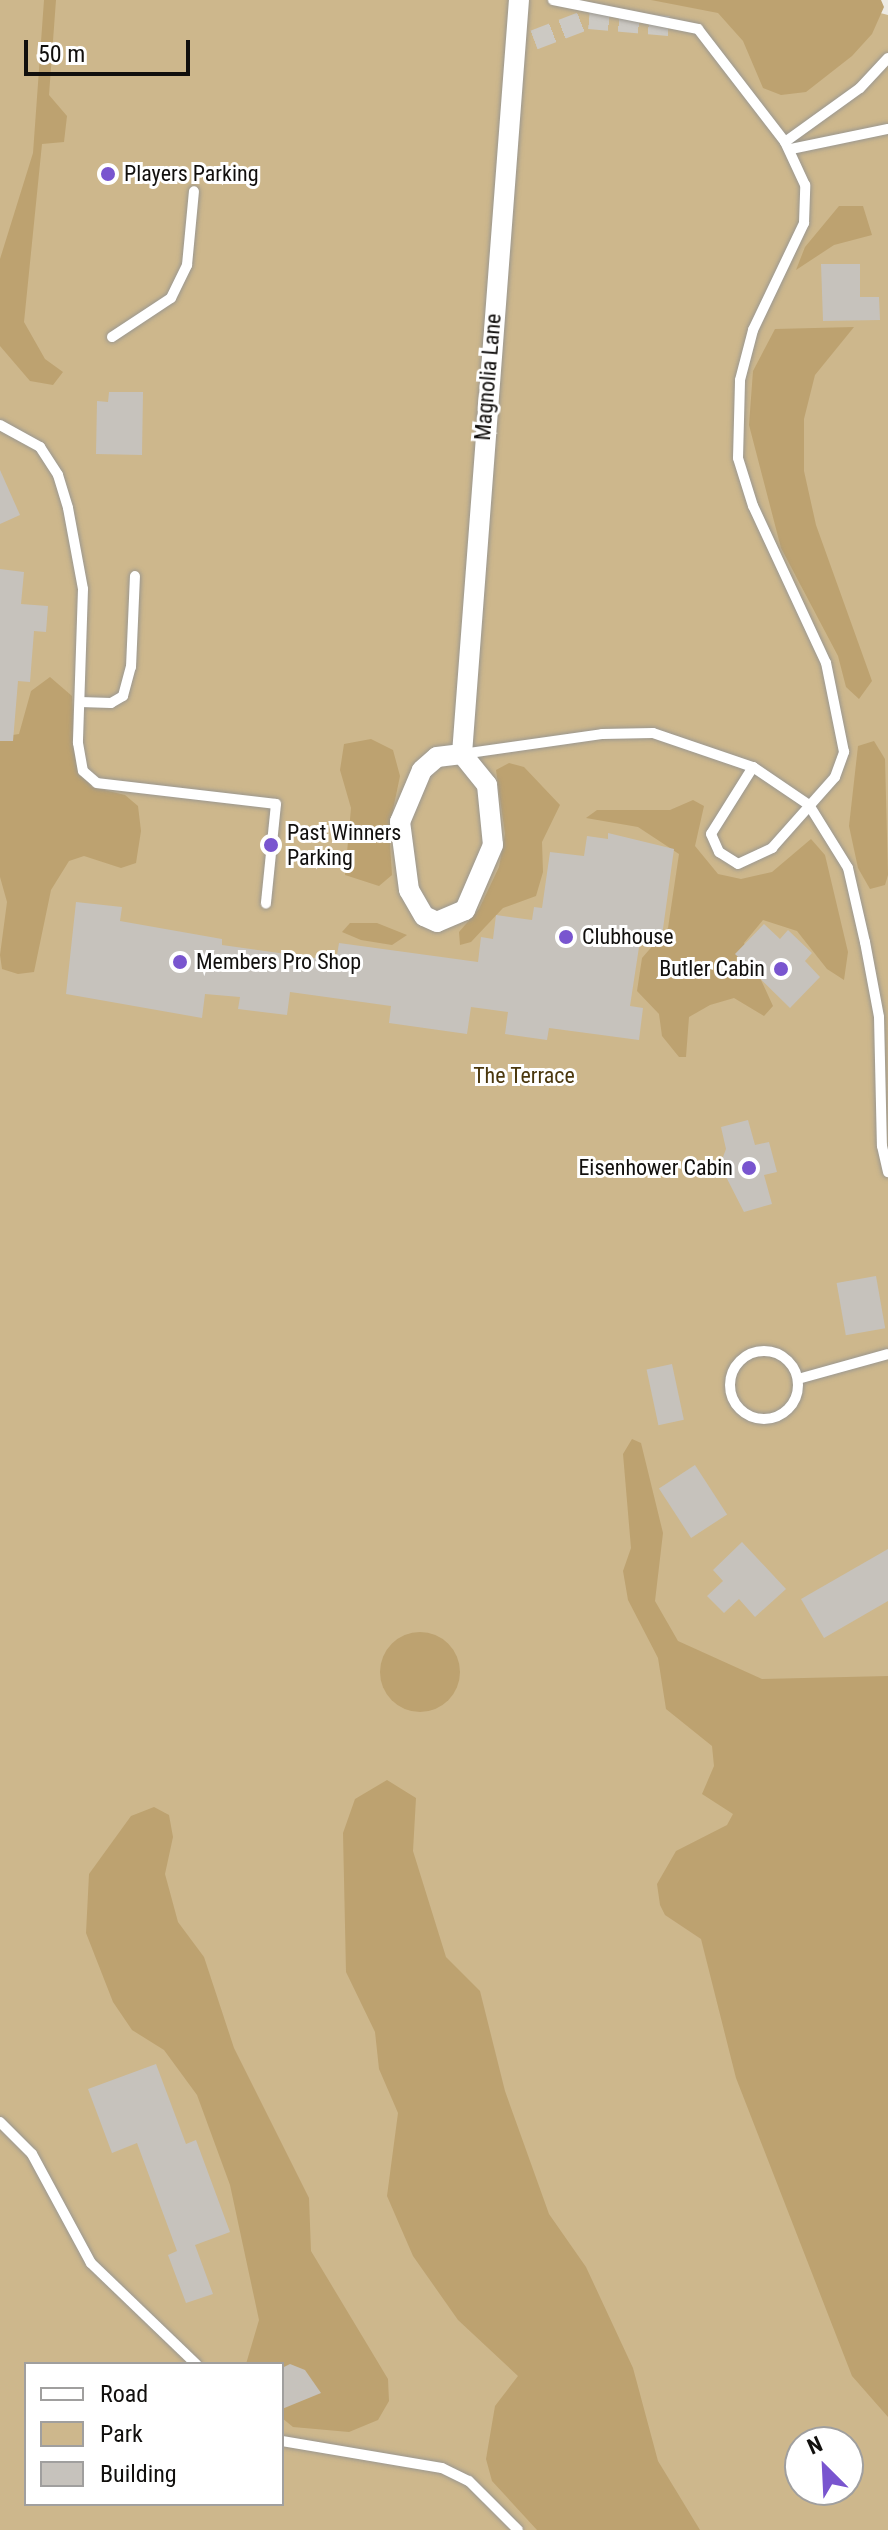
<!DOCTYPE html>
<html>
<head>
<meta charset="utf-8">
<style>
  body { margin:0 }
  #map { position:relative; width:888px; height:2530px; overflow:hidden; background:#edeae3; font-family:"Roboto Condensed",sans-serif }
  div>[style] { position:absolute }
  .green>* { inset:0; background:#cdb78c }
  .forest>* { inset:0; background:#bda270 }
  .round { border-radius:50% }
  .building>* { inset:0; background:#c6c2bc; transform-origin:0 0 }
  .street-tunnel>* { height:20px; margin-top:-10px; transform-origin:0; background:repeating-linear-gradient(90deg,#ccc9c3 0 20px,transparent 0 30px) }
  .roads { filter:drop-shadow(0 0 2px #9a9790) drop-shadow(0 0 2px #9a9790) }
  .lane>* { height:10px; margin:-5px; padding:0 5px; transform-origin:5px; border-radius:5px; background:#fff }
  .lane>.ring { margin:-5px; padding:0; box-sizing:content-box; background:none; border:10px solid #fff; border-radius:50% }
  .street>* { height:20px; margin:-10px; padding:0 10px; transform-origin:10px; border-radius:10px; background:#fff }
  .dots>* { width:22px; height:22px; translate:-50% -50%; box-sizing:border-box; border:4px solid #fff; border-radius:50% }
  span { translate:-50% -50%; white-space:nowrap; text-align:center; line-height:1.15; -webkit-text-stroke:6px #fff; paint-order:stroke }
  .poi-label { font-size:22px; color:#110f0d }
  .left { translate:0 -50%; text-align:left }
  .right { translate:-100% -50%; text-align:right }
  .street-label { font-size:22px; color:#110f0d }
  .park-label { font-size:22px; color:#4a370d }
  .legend { position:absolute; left:24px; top:2362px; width:260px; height:144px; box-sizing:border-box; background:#fff; border:2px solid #a09f9e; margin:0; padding:10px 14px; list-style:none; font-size:24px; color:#110f0d }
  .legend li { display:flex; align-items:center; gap:16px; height:40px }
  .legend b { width:40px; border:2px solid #a09f9e }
  .north { position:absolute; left:784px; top:2426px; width:80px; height:80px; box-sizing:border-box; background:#fff; border:2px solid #a09f9e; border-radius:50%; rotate:336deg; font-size:22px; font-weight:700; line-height:32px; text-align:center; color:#110f0d }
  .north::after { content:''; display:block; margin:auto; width:28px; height:36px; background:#7955cf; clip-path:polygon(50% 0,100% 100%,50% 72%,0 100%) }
  .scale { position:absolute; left:24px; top:40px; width:166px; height:36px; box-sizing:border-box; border:4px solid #110f0d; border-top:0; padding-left:10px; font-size:24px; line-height:28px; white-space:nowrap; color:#110f0d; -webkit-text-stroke:6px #fff; paint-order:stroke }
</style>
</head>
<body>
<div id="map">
  <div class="green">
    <div style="clip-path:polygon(evenodd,0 0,830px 0,888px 15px,888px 2530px,0 2530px,0 0,26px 2364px,282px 2364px,282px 2504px,26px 2504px,26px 2364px,0 0,800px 2442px,848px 2442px,848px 2490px,800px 2490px,800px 2442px)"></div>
  </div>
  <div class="forest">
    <div style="clip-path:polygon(44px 0,56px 0,49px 95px,67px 116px,64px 142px,42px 144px,24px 322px,45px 359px,63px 372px,53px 385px,30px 381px,0 346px,0 259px,33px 153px)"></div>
    <div style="clip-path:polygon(651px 0,881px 0,884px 7px,872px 34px,852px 56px,806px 92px,781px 95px,763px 88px,743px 41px,718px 13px)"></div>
    <div style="clip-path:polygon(839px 206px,863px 206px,872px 235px,834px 245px,796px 270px,805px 247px)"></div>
    <div style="clip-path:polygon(854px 327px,815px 375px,804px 419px,804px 471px,816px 525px,872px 681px,859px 699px,846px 687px,838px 656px,781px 548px,749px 425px,753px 371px,775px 329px)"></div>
    <div style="clip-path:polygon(50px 677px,72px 696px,76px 764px,92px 787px,125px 795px,138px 806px,141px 831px,136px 863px,121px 868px,84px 856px,69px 861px,51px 890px,34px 972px,18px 974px,2px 969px,0 955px,7px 902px,0 877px,0 737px,19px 734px,31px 691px)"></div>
    <div style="clip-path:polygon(371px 739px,393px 750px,400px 776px,389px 829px,392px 875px,379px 886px,345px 875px,351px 808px,340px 770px,344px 744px)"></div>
    <div style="clip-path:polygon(874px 741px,885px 759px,888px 875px,885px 885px,870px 889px,858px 868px,849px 826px,858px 746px)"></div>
    <div style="clip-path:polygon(509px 763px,524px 767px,560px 805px,542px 842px,543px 872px,536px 896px,503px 908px,471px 942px,460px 945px,459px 932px,479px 909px,499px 867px,505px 834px,496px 770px)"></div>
    <div style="clip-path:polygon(693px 800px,704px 806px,695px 846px,718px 874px,741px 879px,772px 872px,811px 839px,825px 855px,848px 952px,844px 980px,827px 969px,797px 931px,763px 920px,744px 943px,773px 1006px,764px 1016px,734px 998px,710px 1005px,689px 1017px,686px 1057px,679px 1057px,662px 1036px,659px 1014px,637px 991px,642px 958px,668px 928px,679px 854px,638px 827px,586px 818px,597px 810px,670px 810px)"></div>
    <div style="clip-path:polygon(350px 923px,377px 923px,407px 935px,392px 945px,361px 940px,342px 932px)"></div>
    <div style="clip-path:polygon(632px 1439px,641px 1443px,663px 1533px,655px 1601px,678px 1641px,762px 1679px,888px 1676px,888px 2417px,852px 2376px,736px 2078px,701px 1939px,665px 1915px,660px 1905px,657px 1884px,676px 1851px,727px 1825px,733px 1814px,702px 1794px,714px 1766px,712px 1746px,666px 1709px,658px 1658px,628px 1600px,623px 1571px,631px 1548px,623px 1454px)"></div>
    <div class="round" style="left:380px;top:1632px;width:80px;height:80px"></div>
    <div style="clip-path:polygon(387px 1780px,416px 1798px,413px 1851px,446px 1957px,480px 1991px,505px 2091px,549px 2214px,586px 2267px,633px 2368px,658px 2461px,700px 2530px,537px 2530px,492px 2481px,486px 2459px,495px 2406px,518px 2376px,458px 2320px,413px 2256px,387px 2196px,398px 2113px,379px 2069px,375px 2032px,346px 1972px,343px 1833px,355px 1799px)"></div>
    <div style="clip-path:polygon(154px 1807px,169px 1815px,173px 1837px,165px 1874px,178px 1922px,204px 1957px,234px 2048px,309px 2198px,311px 2251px,388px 2379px,389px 2401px,378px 2420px,349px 2432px,293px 2427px,282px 2418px,282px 2364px,246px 2364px,259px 2320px,230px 2185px,197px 2095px,164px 2050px,132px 2030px,113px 2002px,86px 1933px,89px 1874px,131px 1816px)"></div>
  </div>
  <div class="building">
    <div style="clip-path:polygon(821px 264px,860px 264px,860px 297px,879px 297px,880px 320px,823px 321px)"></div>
    <div style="clip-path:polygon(109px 392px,143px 392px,142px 455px,96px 454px,97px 401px,108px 402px)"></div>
    <div style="clip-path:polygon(0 470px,20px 515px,0 524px)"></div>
    <div style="clip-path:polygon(0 569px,24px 572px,21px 604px,48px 606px,46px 632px,34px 631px,30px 682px,18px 681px,13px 741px,0 741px)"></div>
    <div style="clip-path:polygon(608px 833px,674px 849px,662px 936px,641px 934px,630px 1006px,643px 1008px,639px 1040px,549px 1028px,547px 1040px,505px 1034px,508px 1012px,471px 1007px,467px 1034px,389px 1023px,391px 1006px,290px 992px,287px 1015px,238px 1009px,240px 997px,205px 994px,202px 1018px,66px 994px,76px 902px,122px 907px,120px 921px,222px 939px,222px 945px,336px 961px,339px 943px,478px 962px,481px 937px,493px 939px,496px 915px,532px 920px,534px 907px,542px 908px,550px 852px,584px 856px,587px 836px,608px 839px)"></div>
    <div style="clip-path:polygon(764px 924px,780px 939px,788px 930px,812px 953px,805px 961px,820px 977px,790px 1008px,735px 954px)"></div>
    <div style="clip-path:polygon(748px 1120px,755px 1145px,769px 1142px,777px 1172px,764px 1175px,772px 1204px,744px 1212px,720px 1165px,726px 1149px,721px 1127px)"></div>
    <div style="left:876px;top:1276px;width:53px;height:40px;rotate:80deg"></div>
    <div style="left:672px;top:1364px;width:57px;height:26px;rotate:78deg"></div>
    <div style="left:695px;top:1465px;width:59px;height:43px;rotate:57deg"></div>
    <div style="clip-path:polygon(742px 1542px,786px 1589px,755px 1617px,739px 1599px,724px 1613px,707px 1596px,723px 1581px,713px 1570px)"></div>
    <div style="clip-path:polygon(888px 1549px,888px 1601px,824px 1638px,801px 1599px)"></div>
    <div style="clip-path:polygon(156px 2064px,186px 2144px,196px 2140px,230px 2232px,195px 2245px,213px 2294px,186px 2303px,168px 2255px,177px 2251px,137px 2143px,112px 2153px,88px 2089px)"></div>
    <div style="clip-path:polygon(290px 2364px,305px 2370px,321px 2393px,282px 2409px,282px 2368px)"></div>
  </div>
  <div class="street-tunnel">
    <div style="left:534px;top:40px;width:59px;rotate:-20.9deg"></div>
    <div style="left:589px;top:19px;width:89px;rotate:5.1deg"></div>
  </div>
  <div class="roads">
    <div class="lane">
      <div style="left:553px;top:0;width:148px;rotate:11.3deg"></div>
      <div style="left:698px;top:29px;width:143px;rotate:52.4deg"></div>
      <div style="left:785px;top:142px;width:92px;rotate:-35.8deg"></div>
      <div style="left:860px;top:88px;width:41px;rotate:-47deg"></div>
      <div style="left:791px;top:149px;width:99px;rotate:-11.7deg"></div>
      <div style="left:112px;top:337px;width:71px;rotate:-33.5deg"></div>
      <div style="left:171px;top:298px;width:37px;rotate:-64deg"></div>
      <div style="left:187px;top:265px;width:74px;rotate:-84.6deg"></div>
      <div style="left:0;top:425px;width:46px;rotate:28.8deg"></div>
      <div style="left:40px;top:447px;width:33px;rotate:57deg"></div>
      <div style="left:58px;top:475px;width:34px;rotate:73deg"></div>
      <div style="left:68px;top:508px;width:82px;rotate:79.5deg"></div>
      <div style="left:83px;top:589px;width:154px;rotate:91.9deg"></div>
      <div style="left:78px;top:743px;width:28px;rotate:80deg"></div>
      <div style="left:83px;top:771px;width:18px;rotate:41deg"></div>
      <div style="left:97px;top:783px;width:180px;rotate:6.7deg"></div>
      <div style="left:276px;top:804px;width:100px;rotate:95.8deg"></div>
      <div style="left:80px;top:702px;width:31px;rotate:2deg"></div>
      <div style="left:111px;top:703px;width:14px;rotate:-30deg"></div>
      <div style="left:123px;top:696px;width:30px;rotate:-75deg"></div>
      <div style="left:131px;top:667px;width:91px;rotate:-87.5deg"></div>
      <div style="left:462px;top:754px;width:141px;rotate:-8.1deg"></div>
      <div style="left:602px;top:734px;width:51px;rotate:-1.1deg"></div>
      <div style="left:653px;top:733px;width:106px;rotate:18.8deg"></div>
      <div style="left:753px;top:767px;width:68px;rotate:34.2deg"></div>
      <div style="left:809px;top:805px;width:74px;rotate:58.2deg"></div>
      <div style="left:848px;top:868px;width:76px;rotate:77.1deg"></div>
      <div style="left:865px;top:942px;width:76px;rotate:79.4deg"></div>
      <div style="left:879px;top:1017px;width:129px;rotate:88.7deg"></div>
      <div style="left:882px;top:1146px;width:27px;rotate:77deg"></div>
      <div style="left:753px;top:767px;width:79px;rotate:122.1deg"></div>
      <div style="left:711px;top:834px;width:20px;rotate:66deg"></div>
      <div style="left:719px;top:852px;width:22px;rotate:32deg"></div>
      <div style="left:738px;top:864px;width:38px;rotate:-25deg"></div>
      <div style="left:772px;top:848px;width:95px;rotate:-48.4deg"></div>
      <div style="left:835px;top:777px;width:27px;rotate:-70deg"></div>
      <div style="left:844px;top:752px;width:91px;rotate:-101.4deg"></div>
      <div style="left:826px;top:663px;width:173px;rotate:-114.9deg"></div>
      <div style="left:753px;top:506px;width:50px;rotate:-107.4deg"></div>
      <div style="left:738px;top:458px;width:78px;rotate:-88.5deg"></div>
      <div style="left:740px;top:380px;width:52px;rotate:-75.4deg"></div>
      <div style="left:753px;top:330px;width:119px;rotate:-64.5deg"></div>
      <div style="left:804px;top:223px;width:38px;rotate:-88deg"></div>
      <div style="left:805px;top:185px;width:47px;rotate:-114.9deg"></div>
      <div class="ring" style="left:730px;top:1351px;width:58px;height:58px"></div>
      <div style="left:798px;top:1379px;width:93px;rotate:-15.5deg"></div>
      <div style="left:0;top:2122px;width:45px;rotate:45deg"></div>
      <div style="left:32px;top:2154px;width:124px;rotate:61.6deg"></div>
      <div style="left:91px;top:2263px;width:146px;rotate:43.9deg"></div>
      <div style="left:282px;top:2441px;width:162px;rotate:9.6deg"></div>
      <div style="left:442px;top:2468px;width:30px;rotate:26deg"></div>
      <div style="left:469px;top:2481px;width:69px;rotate:45deg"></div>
    </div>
    <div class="street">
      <div style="left:462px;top:754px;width:756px;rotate:-85.68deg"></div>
      <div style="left:462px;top:754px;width:40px;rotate:51deg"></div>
      <div style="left:487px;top:785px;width:60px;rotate:84.3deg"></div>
      <div style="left:493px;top:845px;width:71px;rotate:113.3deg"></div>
      <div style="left:465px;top:910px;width:30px;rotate:157deg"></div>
      <div style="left:437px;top:922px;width:14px;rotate:-155deg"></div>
      <div style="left:424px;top:916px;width:30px;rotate:-120deg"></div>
      <div style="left:409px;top:890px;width:69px;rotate:-97.5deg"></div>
      <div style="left:400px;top:822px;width:56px;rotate:-67.1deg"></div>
      <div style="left:422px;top:770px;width:20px;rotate:-41deg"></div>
      <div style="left:437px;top:757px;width:25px;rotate:-7deg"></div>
    </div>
  </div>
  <div class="dots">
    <div style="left:108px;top:174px;background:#7955cf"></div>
    <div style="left:271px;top:845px;background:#7955cf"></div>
    <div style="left:566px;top:937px;background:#7955cf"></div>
    <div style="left:180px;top:962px;background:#7955cf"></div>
    <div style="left:781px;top:969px;background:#7955cf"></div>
    <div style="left:749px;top:1168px;background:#7955cf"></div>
  </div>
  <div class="poi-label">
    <span class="left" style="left:124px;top:174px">Players Parking</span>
    <span class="left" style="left:287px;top:845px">Past Winners<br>Parking</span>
    <span class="left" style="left:582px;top:937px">Clubhouse</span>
    <span class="left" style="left:196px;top:962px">Members Pro Shop</span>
    <span class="right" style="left:765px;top:969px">Butler Cabin</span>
    <span class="right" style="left:733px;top:1168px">Eisenhower Cabin</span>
  </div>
  <div class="street-label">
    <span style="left:488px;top:377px;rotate:-85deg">Magnolia Lane</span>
  </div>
  <div class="park-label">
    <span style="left:524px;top:1076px">The Terrace</span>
  </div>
  <ul class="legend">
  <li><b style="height:10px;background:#fff"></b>Road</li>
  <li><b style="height:22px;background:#cdb78c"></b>Park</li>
  <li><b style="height:22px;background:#c6c2bc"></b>Building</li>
  </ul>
  <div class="north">N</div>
  <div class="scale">50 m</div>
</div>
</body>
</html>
